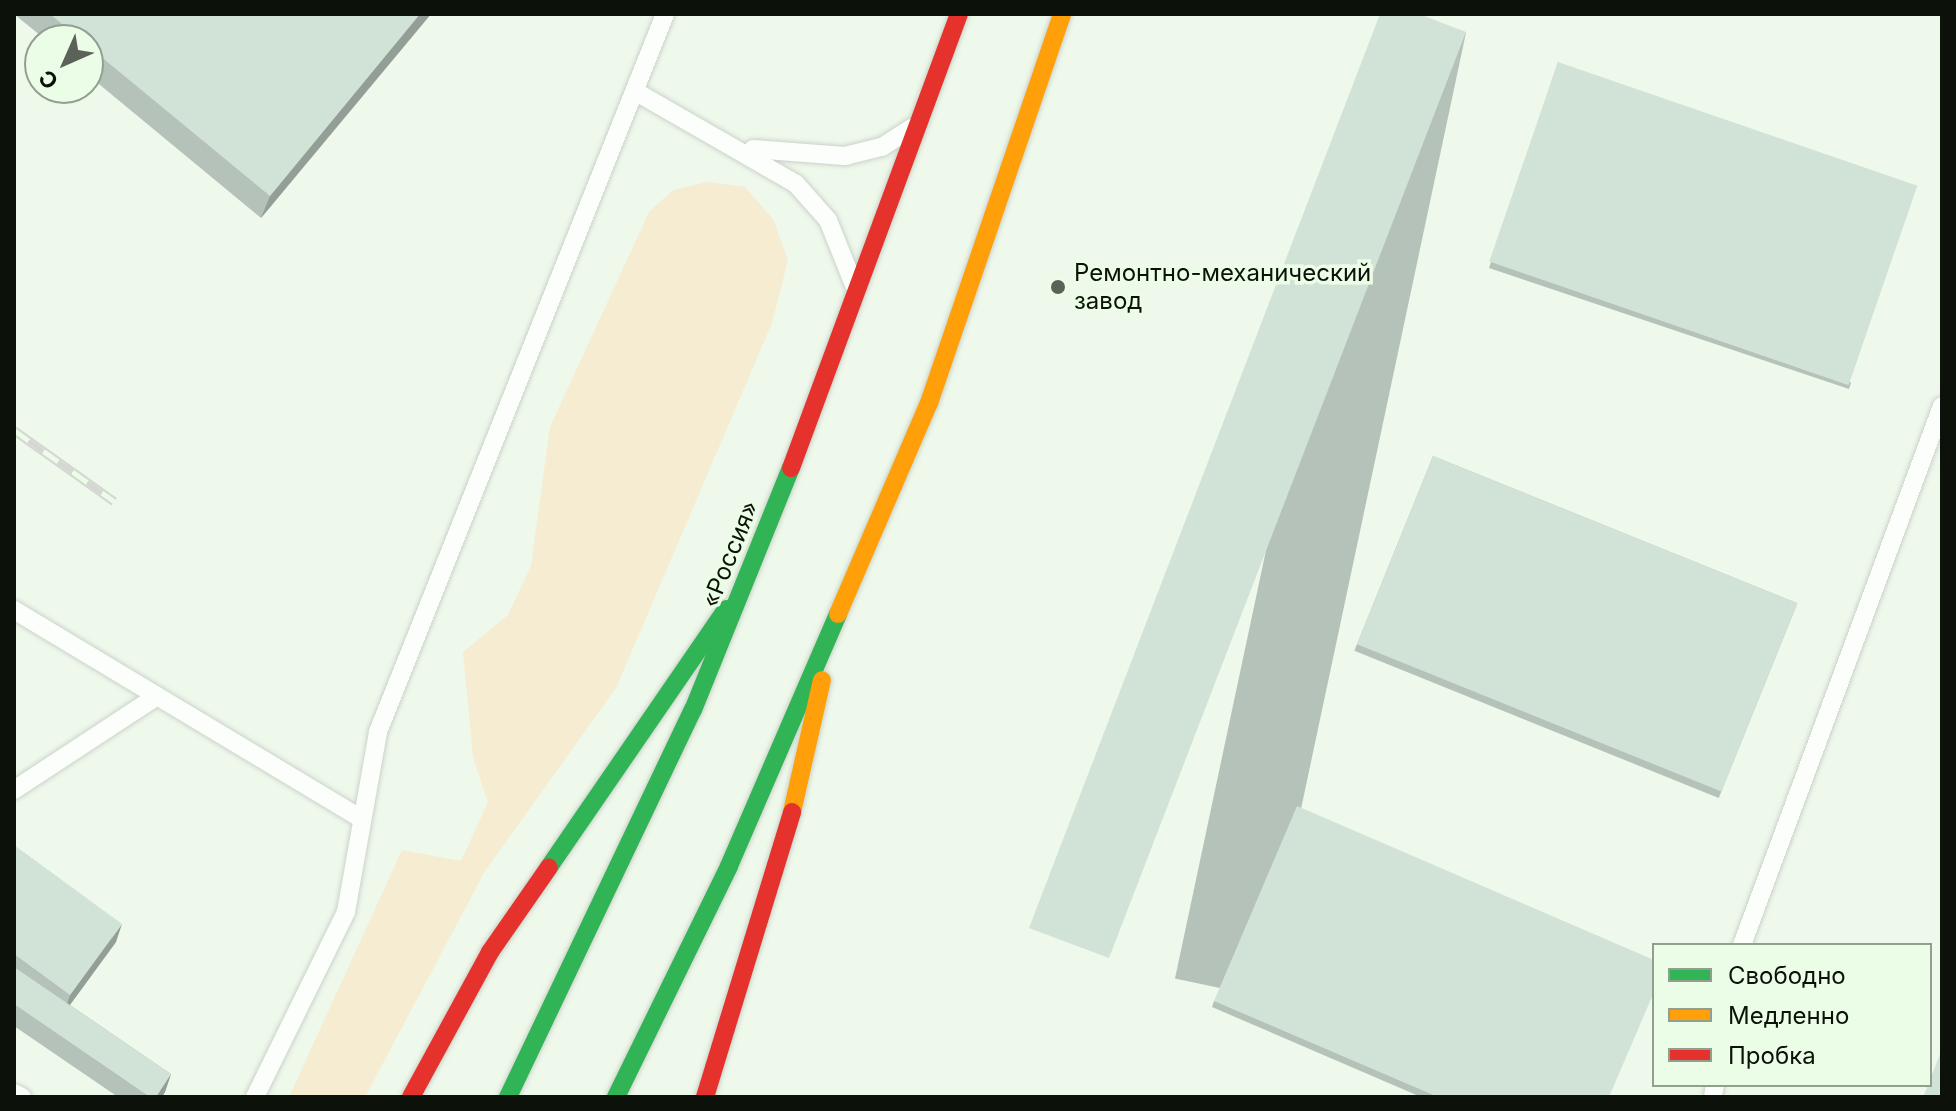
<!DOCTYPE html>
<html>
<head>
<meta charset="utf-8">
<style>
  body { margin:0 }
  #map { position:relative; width:1956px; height:1111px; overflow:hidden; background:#eef8eb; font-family:Inter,sans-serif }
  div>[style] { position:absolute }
  .green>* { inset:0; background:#f5ecd2 }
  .roads { filter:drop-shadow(0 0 2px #cbd3c9) drop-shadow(0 0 2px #cbd3c9) }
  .lane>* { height:18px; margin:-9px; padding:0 9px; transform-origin:9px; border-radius:9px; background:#fcfefc }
  .fast>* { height:18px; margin:-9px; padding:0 9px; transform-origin:9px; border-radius:9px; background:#30b455 }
  .slow>* { height:18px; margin:-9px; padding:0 9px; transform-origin:9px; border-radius:9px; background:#ff9f0a }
  .jam>* { height:18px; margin:-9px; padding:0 9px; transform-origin:9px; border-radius:9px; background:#e5322d }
  .rail>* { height:9px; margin-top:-4.5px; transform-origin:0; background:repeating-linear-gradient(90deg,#ebfde6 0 18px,#d4d7d2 0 36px); box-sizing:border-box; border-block:2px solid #d4d7d2 }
  .wall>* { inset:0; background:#b4c2b9; transform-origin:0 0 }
  .shaded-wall>* { inset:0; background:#929e96 }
  .building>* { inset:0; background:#d1e2d7; transform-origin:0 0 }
  .dots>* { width:22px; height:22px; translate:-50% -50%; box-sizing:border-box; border:4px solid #ebfde6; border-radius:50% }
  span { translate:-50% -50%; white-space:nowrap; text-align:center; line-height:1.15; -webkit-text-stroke:7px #ebfde6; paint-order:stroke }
  .poi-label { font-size:24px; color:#0c120a }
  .left { translate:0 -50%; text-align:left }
  .street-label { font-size:24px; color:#0c120a }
  .frame { position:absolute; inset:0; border:16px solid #0c120a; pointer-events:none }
  .legend { position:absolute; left:1652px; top:943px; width:280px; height:144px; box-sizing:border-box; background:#ebfde6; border:2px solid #929f8e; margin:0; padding:10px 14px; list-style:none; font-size:24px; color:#0c120a }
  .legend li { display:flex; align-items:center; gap:16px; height:40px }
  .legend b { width:40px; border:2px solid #929f8e }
  .north { position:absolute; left:24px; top:24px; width:80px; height:80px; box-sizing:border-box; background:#ebfde6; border:2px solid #929f8e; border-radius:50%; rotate:225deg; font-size:22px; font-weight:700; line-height:32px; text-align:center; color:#0c120a }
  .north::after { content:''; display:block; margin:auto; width:28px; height:36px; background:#5b6259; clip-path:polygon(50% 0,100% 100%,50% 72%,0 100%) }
</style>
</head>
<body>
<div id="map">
  <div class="green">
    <div style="clip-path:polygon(707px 182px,745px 187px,773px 219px,788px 260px,772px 323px,616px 688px,485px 871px,365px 1097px,289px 1097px,402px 850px,461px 861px,488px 802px,473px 757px,463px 652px,508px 615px,531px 566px,550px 427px,649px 212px,673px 190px)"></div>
  </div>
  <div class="roads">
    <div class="lane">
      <div style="left:638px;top:93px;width:182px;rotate:29.9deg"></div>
      <div style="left:796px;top:184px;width:48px;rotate:48.4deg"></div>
      <div style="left:828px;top:220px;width:70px;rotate:68.2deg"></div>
      <div style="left:753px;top:149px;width:92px;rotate:4.4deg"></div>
      <div style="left:845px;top:156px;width:38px;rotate:-14deg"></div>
      <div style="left:882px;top:147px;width:35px;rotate:-33deg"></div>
      <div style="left:14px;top:610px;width:406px;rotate:31deg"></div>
      <div style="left:14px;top:790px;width:171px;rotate:-33.3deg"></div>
      <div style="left:1742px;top:945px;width:575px;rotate:-69.64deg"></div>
      <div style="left:14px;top:1093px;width:9px;rotate:27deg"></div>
      <div style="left:255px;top:1097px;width:206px;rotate:-63.8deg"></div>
      <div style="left:346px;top:912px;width:183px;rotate:-79.9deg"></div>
      <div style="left:378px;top:732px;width:773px;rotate:-68.21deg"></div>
      <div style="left:1713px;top:1097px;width:12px;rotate:-81deg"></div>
    </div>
    <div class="fast">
      <div style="left:549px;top:867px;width:313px;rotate:-55.5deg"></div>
      <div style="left:508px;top:1097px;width:429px;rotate:-64.5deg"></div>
      <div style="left:693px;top:710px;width:261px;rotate:-68deg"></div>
      <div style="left:616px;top:1097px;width:257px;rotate:-63.9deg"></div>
      <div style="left:729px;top:866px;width:275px;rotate:-66.6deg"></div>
    </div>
    <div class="slow">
      <div style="left:838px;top:614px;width:230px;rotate:-66.7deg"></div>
      <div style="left:929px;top:403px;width:411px;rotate:-71.1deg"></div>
      <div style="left:792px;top:812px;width:135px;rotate:-77.2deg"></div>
    </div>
    <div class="jam">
      <div style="left:791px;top:468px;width:484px;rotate:-69.7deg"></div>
      <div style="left:411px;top:1097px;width:165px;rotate:-61.4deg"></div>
      <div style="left:490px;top:952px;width:103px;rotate:-55.2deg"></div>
      <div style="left:705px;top:1097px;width:298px;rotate:-73deg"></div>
    </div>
  </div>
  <div class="rail">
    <div style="left:14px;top:430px;width:123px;rotate:35.4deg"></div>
  </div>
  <div class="wall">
    <div style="clip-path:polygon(14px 14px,431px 14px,261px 218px,88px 75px,88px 40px,46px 40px)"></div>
    <div style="left:1380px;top:14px;width:88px;height:986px;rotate:12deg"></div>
    <div style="clip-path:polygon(1558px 62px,1851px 383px,1849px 389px,1489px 268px)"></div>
    <div style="left:1433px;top:456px;width:393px;height:210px;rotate:22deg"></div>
    <div style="clip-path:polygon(14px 845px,116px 942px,70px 1005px,171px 1074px,165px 1092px,162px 1097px,118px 1097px,14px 1026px)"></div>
    <div style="clip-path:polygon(1214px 1001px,1610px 1097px,1421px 1097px,1212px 1007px)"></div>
  </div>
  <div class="shaded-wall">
    <div style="clip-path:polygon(420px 14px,431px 14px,261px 218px,270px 196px)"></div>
    <div style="clip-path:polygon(122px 924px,116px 942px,64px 1013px,70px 995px)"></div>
    <div style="clip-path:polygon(171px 1074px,165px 1092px,162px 1097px,156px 1097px)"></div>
  </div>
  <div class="building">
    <div style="clip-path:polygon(50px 14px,420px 14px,270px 196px,88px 46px,88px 40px,81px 40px)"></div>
    <div style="clip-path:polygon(1380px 14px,1419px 14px,1466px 32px,1109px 958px,1029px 928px)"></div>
    <div style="left:1558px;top:62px;width:380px;height:211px;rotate:19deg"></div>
    <div style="left:1433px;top:456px;width:393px;height:203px;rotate:22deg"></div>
    <div style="clip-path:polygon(1297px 806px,1654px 960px,1654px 992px,1609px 1097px,1438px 1097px,1214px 1001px)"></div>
    <div style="clip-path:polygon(14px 845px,122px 924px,70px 995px,14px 954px)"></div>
    <div style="clip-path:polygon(14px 967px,171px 1074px,156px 1097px,150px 1097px,14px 1004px)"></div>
    <div style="clip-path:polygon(1942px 1049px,1942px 1097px,1923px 1097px,1928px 1085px,1930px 1085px,1930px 1080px)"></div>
  </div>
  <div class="dots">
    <div style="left:1058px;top:287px;background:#5b6259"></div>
  </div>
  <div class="poi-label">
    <span class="left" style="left:1074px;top:287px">Ремонтно-механический<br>завод</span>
  </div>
  <div class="street-label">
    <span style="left:730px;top:554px;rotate:-68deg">«Россия»</span>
  </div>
  <div class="frame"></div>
  <ul class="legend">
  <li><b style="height:10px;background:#30b455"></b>Свободно</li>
  <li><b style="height:10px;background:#ff9f0a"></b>Медленно</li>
  <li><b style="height:10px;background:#e5322d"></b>Пробка</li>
  </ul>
  <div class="north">С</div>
</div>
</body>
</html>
